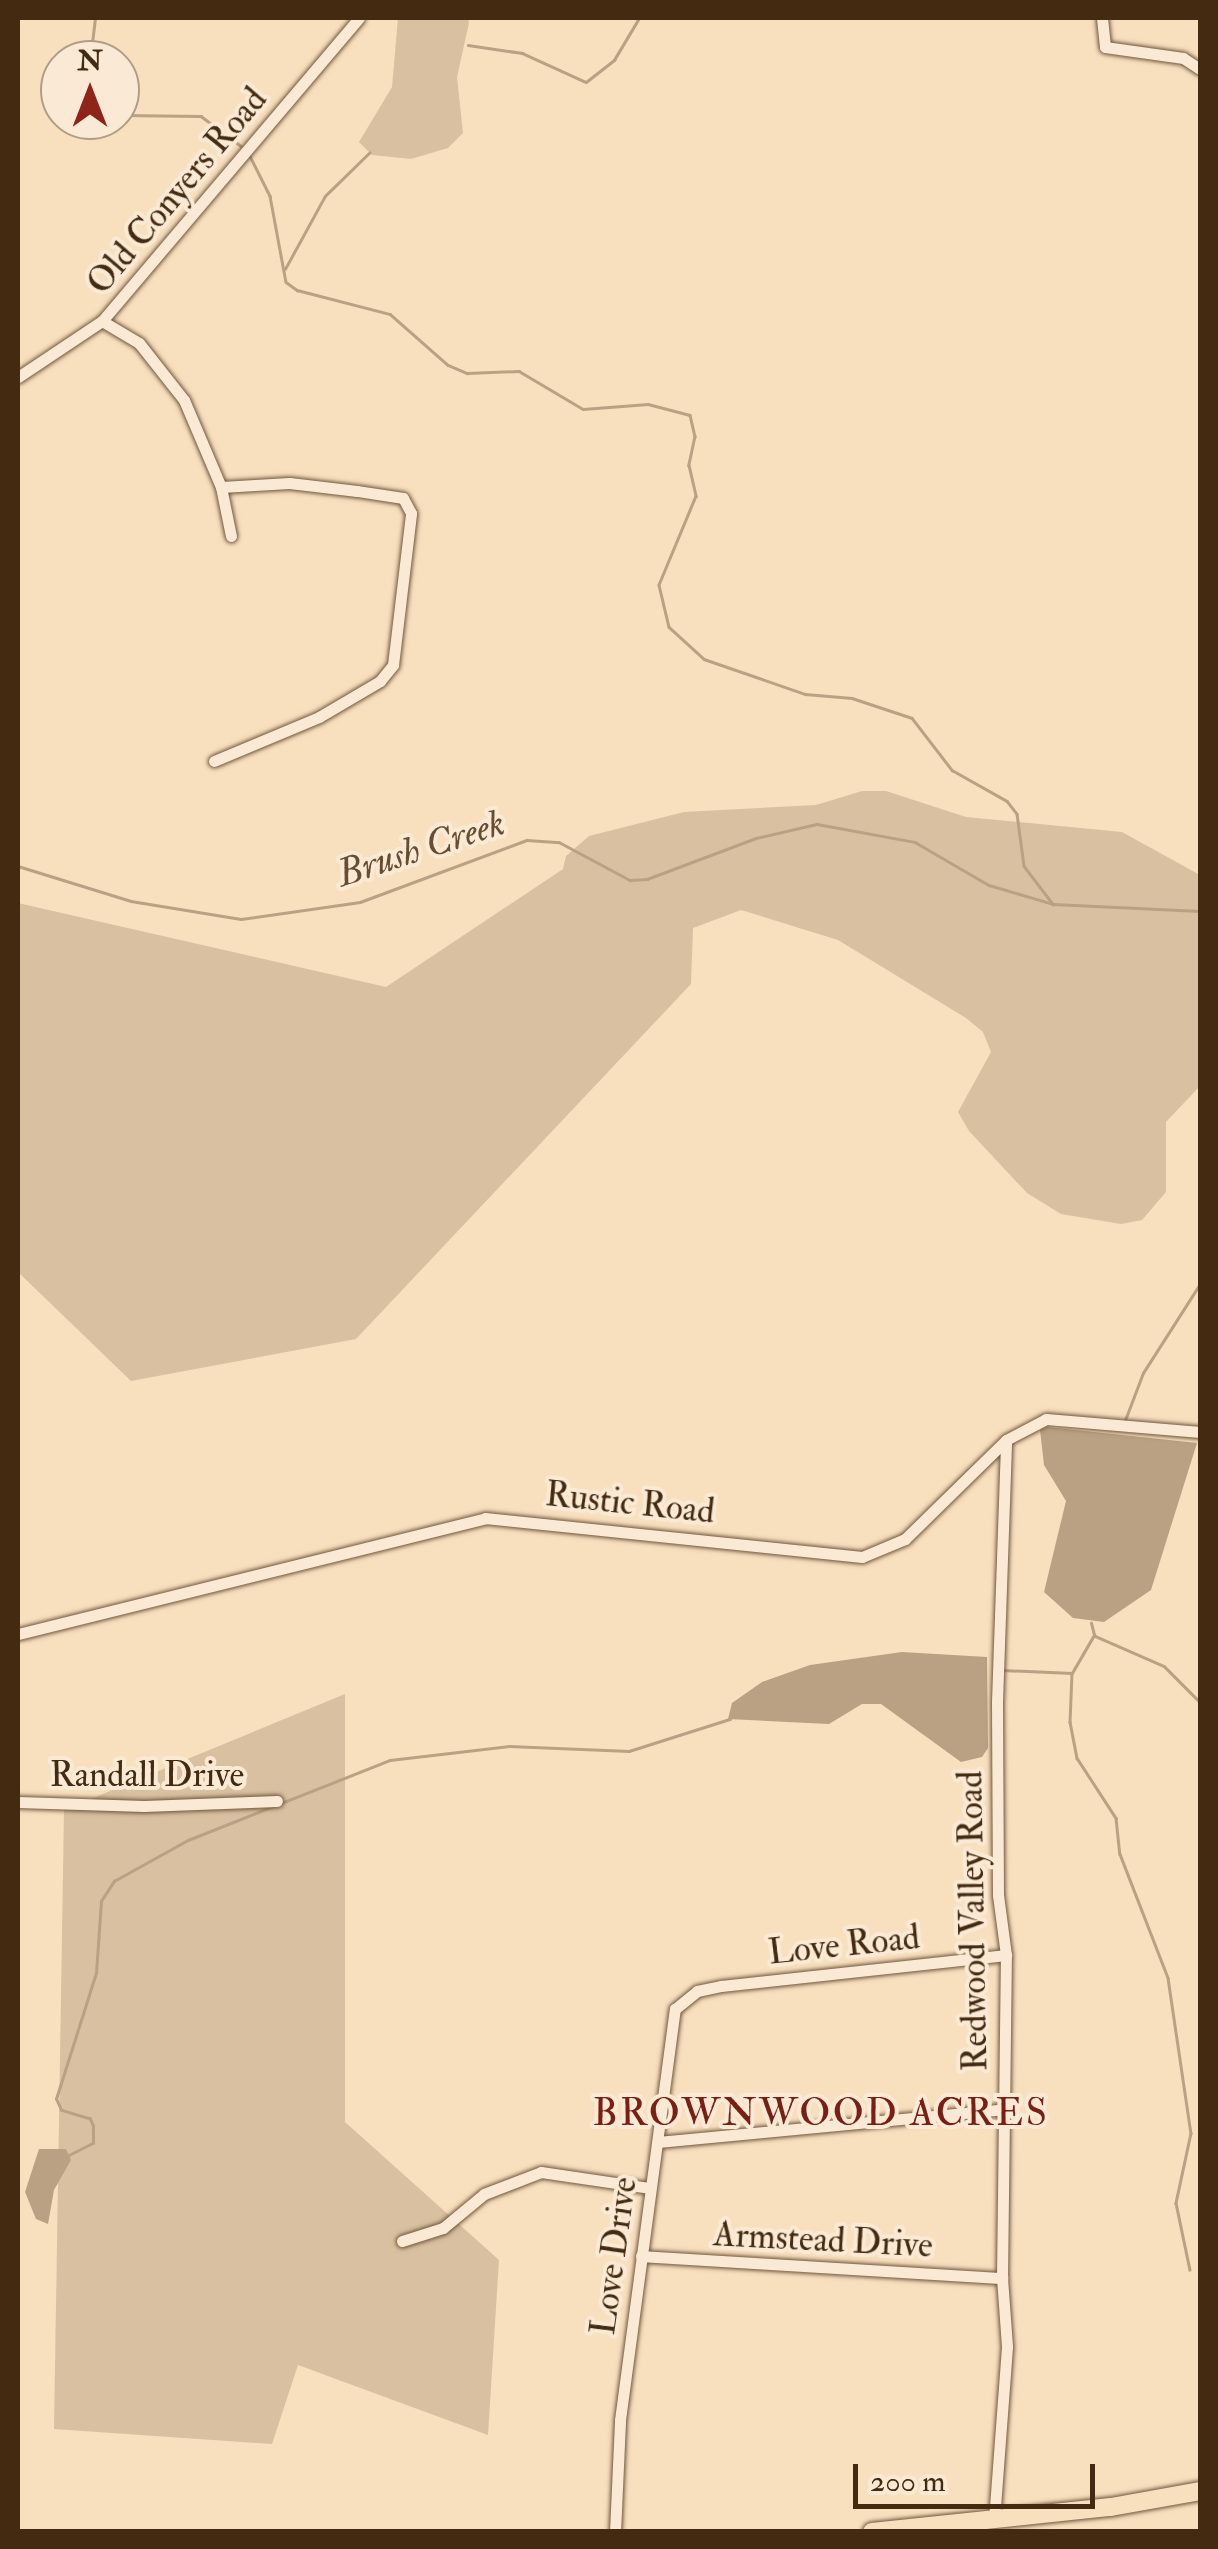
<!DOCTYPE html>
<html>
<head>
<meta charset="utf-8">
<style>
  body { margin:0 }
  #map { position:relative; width:1218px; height:2549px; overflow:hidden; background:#f8dfbe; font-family:"IM FELL Double Pica",serif }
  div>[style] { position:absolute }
  .green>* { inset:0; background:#d9c0a1 }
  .water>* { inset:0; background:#baa183 }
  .stream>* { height:2.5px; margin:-1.25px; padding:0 1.25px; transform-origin:1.25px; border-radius:1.25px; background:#baa183 }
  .roads { filter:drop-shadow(0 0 2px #70573c) drop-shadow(0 0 2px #70573c) }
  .minor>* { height:11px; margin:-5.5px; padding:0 5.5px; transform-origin:5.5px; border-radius:5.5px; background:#faead5 }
  .highway>* { height:18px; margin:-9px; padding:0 9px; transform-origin:9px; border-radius:9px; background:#f8dfbe }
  span { translate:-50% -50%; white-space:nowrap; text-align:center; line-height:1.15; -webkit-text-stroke:8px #faead5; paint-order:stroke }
  .street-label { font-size:35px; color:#432a11 }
  .water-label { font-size:38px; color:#674e33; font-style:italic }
  .neighbourhood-label { font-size:38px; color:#7a1f14; letter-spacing:2.5px }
  .frame { position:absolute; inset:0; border:20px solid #432a11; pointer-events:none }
  .north { position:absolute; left:40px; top:40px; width:100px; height:100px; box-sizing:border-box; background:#faead5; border:2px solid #b19d87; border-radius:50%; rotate:0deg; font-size:28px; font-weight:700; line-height:40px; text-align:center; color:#432a11 }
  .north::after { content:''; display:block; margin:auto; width:35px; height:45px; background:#8f2418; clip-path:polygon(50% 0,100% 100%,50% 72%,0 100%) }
  .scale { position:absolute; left:853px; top:2464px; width:242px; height:45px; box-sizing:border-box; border:5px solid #432a11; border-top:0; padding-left:12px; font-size:30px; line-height:35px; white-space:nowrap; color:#432a11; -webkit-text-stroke:8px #faead5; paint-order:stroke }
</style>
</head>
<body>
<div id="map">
  <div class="green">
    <div style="clip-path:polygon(398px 18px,468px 18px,469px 23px,457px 77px,463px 133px,448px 148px,411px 159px,372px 155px,359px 142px,392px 87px)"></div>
    <div style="clip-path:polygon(862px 791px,886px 791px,966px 817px,1122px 832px,1200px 875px,1200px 1086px,1166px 1122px,1166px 1192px,1142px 1220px,1121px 1224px,1061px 1214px,1027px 1193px,969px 1131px,958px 1112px,991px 1052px,983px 1032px,966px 1018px,838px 940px,741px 910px,693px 928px,691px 984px,356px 1339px,131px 1381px,18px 1272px,18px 903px,386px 987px,563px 869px,566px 856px,589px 836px,684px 812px,816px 805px)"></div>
    <div style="clip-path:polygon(345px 1694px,345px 2122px,499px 2260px,488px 2435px,298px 2365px,272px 2444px,54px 2429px,64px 1810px)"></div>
  </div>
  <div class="water">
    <div style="clip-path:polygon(1047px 1427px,1197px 1443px,1151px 1590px,1104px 1622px,1073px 1618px,1044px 1592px,1066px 1501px,1044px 1465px,1040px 1430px)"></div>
    <div style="clip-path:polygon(902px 1652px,987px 1657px,988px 1748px,982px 1757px,961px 1762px,881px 1704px,862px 1704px,829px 1724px,728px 1719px,732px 1703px,762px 1682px,810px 1665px)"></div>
    <div style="clip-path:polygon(39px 2149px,66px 2149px,71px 2160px,54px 2190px,48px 2224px,36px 2219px,25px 2192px)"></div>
  </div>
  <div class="stream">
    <div style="left:468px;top:45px;width:55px;rotate:8.4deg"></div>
    <div style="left:522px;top:53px;width:70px;rotate:24.4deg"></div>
    <div style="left:586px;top:82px;width:36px;rotate:-38deg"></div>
    <div style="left:614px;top:60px;width:49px;rotate:-59.2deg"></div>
    <div style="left:90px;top:60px;width:42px;rotate:-83.2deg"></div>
    <div style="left:120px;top:115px;width:81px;rotate:0.7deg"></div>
    <div style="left:201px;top:116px;width:50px;rotate:36.9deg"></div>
    <div style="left:250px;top:156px;width:45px;rotate:63.4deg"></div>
    <div style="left:270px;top:196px;width:87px;rotate:79.5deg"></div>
    <div style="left:286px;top:282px;width:14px;rotate:36deg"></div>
    <div style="left:297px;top:290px;width:96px;rotate:14.5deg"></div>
    <div style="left:390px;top:314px;width:77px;rotate:41.3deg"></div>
    <div style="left:448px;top:365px;width:21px;rotate:23deg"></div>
    <div style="left:467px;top:373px;width:52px;rotate:-2.2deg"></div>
    <div style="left:519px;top:371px;width:74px;rotate:30.7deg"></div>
    <div style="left:583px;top:409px;width:65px;rotate:-4.4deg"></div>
    <div style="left:648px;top:404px;width:43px;rotate:14.7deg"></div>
    <div style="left:690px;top:415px;width:22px;rotate:77deg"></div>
    <div style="left:695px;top:436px;width:30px;rotate:102deg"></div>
    <div style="left:689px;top:465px;width:32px;rotate:77deg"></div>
    <div style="left:696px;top:496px;width:96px;rotate:112.6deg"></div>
    <div style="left:659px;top:585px;width:43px;rotate:76.6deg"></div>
    <div style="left:669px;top:627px;width:47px;rotate:42.4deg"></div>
    <div style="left:704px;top:659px;width:107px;rotate:19.1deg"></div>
    <div style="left:805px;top:694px;width:47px;rotate:4.9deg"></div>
    <div style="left:852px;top:698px;width:63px;rotate:18.4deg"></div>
    <div style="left:912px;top:718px;width:66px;rotate:52.4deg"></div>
    <div style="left:952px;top:770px;width:63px;rotate:29.4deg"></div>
    <div style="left:1007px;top:801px;width:16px;rotate:52deg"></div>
    <div style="left:1017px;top:814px;width:52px;rotate:82.3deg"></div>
    <div style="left:1024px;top:866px;width:48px;rotate:52.7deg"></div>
    <div style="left:285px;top:269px;width:83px;rotate:-61.3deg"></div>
    <div style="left:325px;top:196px;width:62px;rotate:-44.3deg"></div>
    <div style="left:18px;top:866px;width:118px;rotate:17.2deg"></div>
    <div style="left:131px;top:901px;width:111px;rotate:9.3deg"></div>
    <div style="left:241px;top:919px;width:120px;rotate:-8.1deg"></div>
    <div style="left:360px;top:902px;width:178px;rotate:-20.4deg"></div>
    <div style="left:527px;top:840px;width:32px;rotate:4deg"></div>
    <div style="left:559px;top:842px;width:81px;rotate:28.2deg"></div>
    <div style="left:630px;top:880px;width:17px;rotate:-3deg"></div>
    <div style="left:647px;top:879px;width:116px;rotate:-20.6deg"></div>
    <div style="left:756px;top:838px;width:63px;rotate:-12.9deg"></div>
    <div style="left:817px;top:824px;width:100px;rotate:10.4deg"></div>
    <div style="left:915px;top:842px;width:86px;rotate:30.2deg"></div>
    <div style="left:989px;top:885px;width:67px;rotate:16.5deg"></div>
    <div style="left:1053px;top:904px;width:147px;rotate:2.7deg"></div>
    <div style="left:1124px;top:1423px;width:53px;rotate:-69.2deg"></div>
    <div style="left:1143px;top:1373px;width:106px;rotate:-57.4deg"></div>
    <div style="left:1095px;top:1636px;width:75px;rotate:23.5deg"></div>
    <div style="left:1164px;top:1666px;width:51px;rotate:45deg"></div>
    <div style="left:1002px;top:1670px;width:70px;rotate:2.5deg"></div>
    <div style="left:1072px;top:1673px;width:44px;rotate:-59.9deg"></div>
    <div style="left:1094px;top:1635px;width:12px;rotate:-104deg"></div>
    <div style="left:1072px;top:1673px;width:49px;rotate:92.3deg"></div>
    <div style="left:1070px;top:1722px;width:37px;rotate:79deg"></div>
    <div style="left:1077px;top:1758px;width:72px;rotate:57deg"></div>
    <div style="left:1116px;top:1818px;width:36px;rotate:84deg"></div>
    <div style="left:1120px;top:1854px;width:133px;rotate:68.8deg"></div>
    <div style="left:1168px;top:1978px;width:157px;rotate:81.6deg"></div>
    <div style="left:1191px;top:2133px;width:72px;rotate:102.1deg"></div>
    <div style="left:1176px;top:2203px;width:68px;rotate:78.2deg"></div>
    <div style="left:69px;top:2155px;width:27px;rotate:-27deg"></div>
    <div style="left:93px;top:2143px;width:17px;rotate:-90deg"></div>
    <div style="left:93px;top:2126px;width:8px;rotate:-113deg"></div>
    <div style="left:90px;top:2119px;width:30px;rotate:-163deg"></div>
    <div style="left:61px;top:2110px;width:12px;rotate:-114deg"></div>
    <div style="left:56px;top:2099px;width:132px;rotate:-72.4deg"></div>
    <div style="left:96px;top:1973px;width:72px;rotate:-86deg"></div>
    <div style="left:101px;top:1901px;width:24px;rotate:-57deg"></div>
    <div style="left:114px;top:1881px;width:85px;rotate:-29deg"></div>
    <div style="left:188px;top:1840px;width:217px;rotate:-21.6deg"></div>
    <div style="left:390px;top:1760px;width:120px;rotate:-6.7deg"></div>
    <div style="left:509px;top:1746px;width:120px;rotate:2.4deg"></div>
    <div style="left:629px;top:1751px;width:106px;rotate:-17.6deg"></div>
  </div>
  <div class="roads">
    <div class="minor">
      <div style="left:1102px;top:18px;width:29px;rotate:84deg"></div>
      <div style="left:1105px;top:47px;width:79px;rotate:8deg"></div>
      <div style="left:1183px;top:58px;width:20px;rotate:33deg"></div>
      <div style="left:102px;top:321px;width:43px;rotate:30.7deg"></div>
      <div style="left:139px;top:343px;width:73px;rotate:51.7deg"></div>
      <div style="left:184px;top:400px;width:95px;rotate:67deg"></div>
      <div style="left:221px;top:487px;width:50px;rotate:78.5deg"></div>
      <div style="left:18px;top:377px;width:101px;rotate:-33.7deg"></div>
      <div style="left:102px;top:321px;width:397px;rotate:-49.7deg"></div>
      <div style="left:214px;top:761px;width:114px;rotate:-22.7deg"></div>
      <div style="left:319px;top:717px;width:71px;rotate:-30.5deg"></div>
      <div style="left:380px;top:681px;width:21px;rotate:-51deg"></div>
      <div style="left:393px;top:665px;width:153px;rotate:-83.2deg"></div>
      <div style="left:411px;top:513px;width:17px;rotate:-118deg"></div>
      <div style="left:403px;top:498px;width:47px;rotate:-171.3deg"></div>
      <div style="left:357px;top:491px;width:68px;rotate:-173.3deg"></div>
      <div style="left:289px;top:483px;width:68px;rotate:176.6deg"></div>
      <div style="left:18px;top:1634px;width:481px;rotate:-13.9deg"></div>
      <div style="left:485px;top:1518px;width:379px;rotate:5.9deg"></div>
      <div style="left:862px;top:1557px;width:47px;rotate:-22.7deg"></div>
      <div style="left:905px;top:1539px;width:141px;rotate:-44.4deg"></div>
      <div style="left:1006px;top:1440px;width:45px;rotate:-27.7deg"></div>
      <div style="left:1046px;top:1419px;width:155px;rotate:4.8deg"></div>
      <div style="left:18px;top:1802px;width:126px;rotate:1.8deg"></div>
      <div style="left:144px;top:1806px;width:133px;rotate:-2.2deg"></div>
      <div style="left:658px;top:2142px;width:349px;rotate:-5.4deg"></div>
      <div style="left:402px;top:2241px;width:43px;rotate:-17.6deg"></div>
      <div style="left:443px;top:2228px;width:53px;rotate:-39.7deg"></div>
      <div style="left:484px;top:2194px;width:61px;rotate:-21.1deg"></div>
      <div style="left:541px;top:2172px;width:109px;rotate:8.4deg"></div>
      <div style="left:641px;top:2256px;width:362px;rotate:3.5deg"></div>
      <div style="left:994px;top:2520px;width:174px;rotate:-85.7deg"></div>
      <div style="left:1007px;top:2346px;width:68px;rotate:-94.2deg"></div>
      <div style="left:1002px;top:2278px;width:323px;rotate:-89.3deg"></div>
      <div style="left:1006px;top:1955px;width:61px;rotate:-97.6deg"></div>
      <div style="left:998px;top:1895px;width:193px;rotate:-90.3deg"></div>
      <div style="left:997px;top:1702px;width:262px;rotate:-88deg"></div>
      <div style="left:615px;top:2532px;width:112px;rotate:-87.4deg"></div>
      <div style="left:620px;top:2420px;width:415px;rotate:-82.4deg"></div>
      <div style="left:675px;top:2009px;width:28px;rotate:-39deg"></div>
      <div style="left:697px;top:1991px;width:25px;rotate:-12deg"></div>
      <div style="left:721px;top:1986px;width:287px;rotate:-6.2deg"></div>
    </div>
    <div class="highway">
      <div style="left:872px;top:2532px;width:240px;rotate:-6deg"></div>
      <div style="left:1111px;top:2507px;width:90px;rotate:-10.2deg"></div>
    </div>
  </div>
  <div class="street-label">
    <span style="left:177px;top:191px;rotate:-50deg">Old Conyers Road</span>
    <span style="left:630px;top:1503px;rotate:6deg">Rustic Road</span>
    <span style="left:147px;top:1775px">Randall Drive</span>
    <span style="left:973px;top:1921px;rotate:-91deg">Redwood Valley Road</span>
    <span style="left:844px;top:1945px;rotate:-6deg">Love Road</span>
    <span style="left:823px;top:2240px;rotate:3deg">Armstead Drive</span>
    <span style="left:614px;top:2256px;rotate:-82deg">Love Drive</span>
  </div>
  <div class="water-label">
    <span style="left:421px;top:849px;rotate:-18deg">Brush Creek</span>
  </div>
  <div class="neighbourhood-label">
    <span style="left:821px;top:2114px">BROWNWOOD ACRES</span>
  </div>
  <div class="frame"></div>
  <div class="north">N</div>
  <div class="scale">200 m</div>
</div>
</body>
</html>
